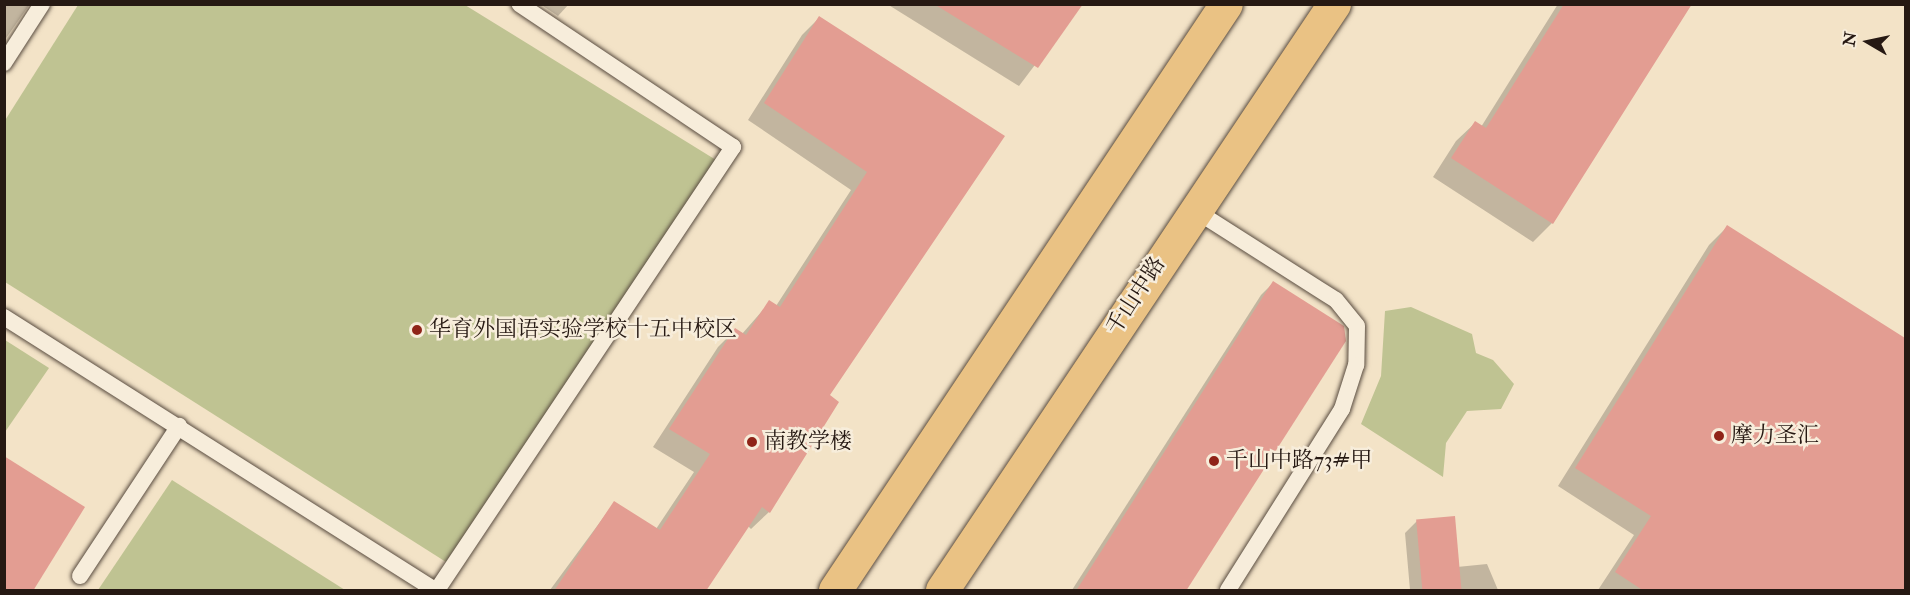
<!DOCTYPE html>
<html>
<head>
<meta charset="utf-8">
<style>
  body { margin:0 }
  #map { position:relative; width:1910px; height:595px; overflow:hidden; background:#f3e3c7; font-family:"IM FELL Double Pica","Noto Serif SC",serif }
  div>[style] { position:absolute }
  .green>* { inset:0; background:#bfc392 }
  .shadow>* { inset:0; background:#0003 }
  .building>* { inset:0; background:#e39d92; transform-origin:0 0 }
  .roads { filter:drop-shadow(0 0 2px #594c40) drop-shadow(0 0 2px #594c40) }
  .lane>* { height:16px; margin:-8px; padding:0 8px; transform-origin:8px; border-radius:8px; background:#f7eddb }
  .primary>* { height:33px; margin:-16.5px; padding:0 16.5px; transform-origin:16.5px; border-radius:16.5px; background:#eac284 }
  .dots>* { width:16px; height:16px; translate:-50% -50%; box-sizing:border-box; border:3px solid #f7eddb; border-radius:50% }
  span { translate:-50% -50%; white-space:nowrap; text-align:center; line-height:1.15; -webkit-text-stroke:5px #f7eddb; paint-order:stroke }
  .street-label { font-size:22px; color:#261913 }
  .poi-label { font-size:22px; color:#261913 }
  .left { translate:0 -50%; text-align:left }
  .frame { position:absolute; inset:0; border:6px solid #261913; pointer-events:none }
  .north { position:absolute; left:1838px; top:12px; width:60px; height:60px; -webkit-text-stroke:4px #f7eddb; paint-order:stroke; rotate:279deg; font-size:16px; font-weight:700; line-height:24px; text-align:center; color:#261913 }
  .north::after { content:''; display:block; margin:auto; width:21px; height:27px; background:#261913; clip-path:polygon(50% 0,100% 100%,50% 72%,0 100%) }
</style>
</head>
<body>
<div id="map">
  <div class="green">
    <div style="clip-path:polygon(78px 5px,465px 5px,716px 160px,446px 562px,5px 282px,4px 122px)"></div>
    <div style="clip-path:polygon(1411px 307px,1472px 334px,1476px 353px,1493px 360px,1514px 384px,1501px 409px,1467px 411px,1446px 443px,1443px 477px,1361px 424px,1381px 376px,1385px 311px)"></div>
    <div style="clip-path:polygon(5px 340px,49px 368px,5px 432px)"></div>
    <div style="clip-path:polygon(172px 480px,345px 590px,98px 590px)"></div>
  </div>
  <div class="shadow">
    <div style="clip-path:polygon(4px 4px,30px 4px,4px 41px)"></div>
    <div style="clip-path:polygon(540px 4px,569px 4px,558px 16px)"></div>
    <div style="clip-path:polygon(887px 4px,1081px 4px,1019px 86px)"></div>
    <div style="clip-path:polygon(1558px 4px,1691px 4px,1552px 223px,1533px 242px,1433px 177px,1456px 141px,1475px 123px,1481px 127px)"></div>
    <div style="clip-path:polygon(819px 18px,1003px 136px,828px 395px,837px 403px,769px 512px,751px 529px,748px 526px,704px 590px,550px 590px,614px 503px,656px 529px,694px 472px,653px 447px,718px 347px,735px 330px,742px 334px,770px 302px,776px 306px,851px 190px,748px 120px,802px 35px)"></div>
    <div style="clip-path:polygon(1727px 227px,1906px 342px,1906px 590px,1598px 590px,1634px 535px,1558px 486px,1709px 245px)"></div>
    <div style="clip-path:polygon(1273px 283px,1184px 590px,1072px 590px,1261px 295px)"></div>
    <div style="clip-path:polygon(1417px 521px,1457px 567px,1487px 564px,1498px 590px,1410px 590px,1405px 533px)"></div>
  </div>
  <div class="building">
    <div style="clip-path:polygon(934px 4px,1083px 4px,1038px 68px)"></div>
    <div style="clip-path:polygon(1564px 4px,1692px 4px,1553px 224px,1451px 158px,1475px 121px,1486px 128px)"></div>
    <div style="clip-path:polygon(819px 16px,1005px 136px,830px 395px,839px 402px,770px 513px,762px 507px,706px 591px,554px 591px,614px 501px,660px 530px,710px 454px,669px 429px,735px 328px,746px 335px,769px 300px,780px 307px,867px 172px,764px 103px)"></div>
    <div style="clip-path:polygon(1727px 225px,1905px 338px,1905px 591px,1644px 591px,1615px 572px,1651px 516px,1575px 468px)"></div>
    <div style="clip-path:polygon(1273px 281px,1344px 326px,1346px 341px,1186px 591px,1076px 591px)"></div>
    <div style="clip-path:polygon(4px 456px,85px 507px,33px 591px,4px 591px)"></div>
    <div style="left:1455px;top:516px;width:75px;height:39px;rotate:85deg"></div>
  </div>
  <div class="roads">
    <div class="lane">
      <div style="left:4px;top:63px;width:70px;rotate:-57.2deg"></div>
      <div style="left:1193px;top:209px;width:169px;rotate:32.5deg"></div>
      <div style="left:1336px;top:300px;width:33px;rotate:51deg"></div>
      <div style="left:1357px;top:326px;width:39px;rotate:91deg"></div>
      <div style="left:1356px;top:365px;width:46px;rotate:107.7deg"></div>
      <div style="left:1342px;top:409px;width:214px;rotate:122.2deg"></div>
      <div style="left:4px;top:317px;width:510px;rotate:32.35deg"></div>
      <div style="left:80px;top:576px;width:180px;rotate:-56.6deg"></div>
      <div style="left:437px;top:590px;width:533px;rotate:-56.25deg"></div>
      <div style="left:733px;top:147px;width:257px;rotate:-146.2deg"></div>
    </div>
    <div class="primary">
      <div style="left:835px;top:590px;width:704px;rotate:-56.29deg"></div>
      <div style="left:942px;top:590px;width:705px;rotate:-56.22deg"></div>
    </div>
  </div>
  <div class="dots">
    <div style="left:417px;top:330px;background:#8f2418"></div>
    <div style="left:1719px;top:436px;background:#8f2418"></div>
    <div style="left:752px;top:442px;background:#8f2418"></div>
    <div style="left:1214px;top:461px;background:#8f2418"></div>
  </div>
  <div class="street-label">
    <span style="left:1136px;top:296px;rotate:-57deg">千山中路</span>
  </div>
  <div class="poi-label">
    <span class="left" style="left:429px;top:330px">华育外国语实验学校十五中校区</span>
    <span class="left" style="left:1731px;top:436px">摩力圣汇</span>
    <span class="left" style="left:764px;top:442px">南教学楼</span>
    <span class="left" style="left:1226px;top:461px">千山中路73#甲</span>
  </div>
  <div class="frame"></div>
  <div class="north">N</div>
</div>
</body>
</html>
